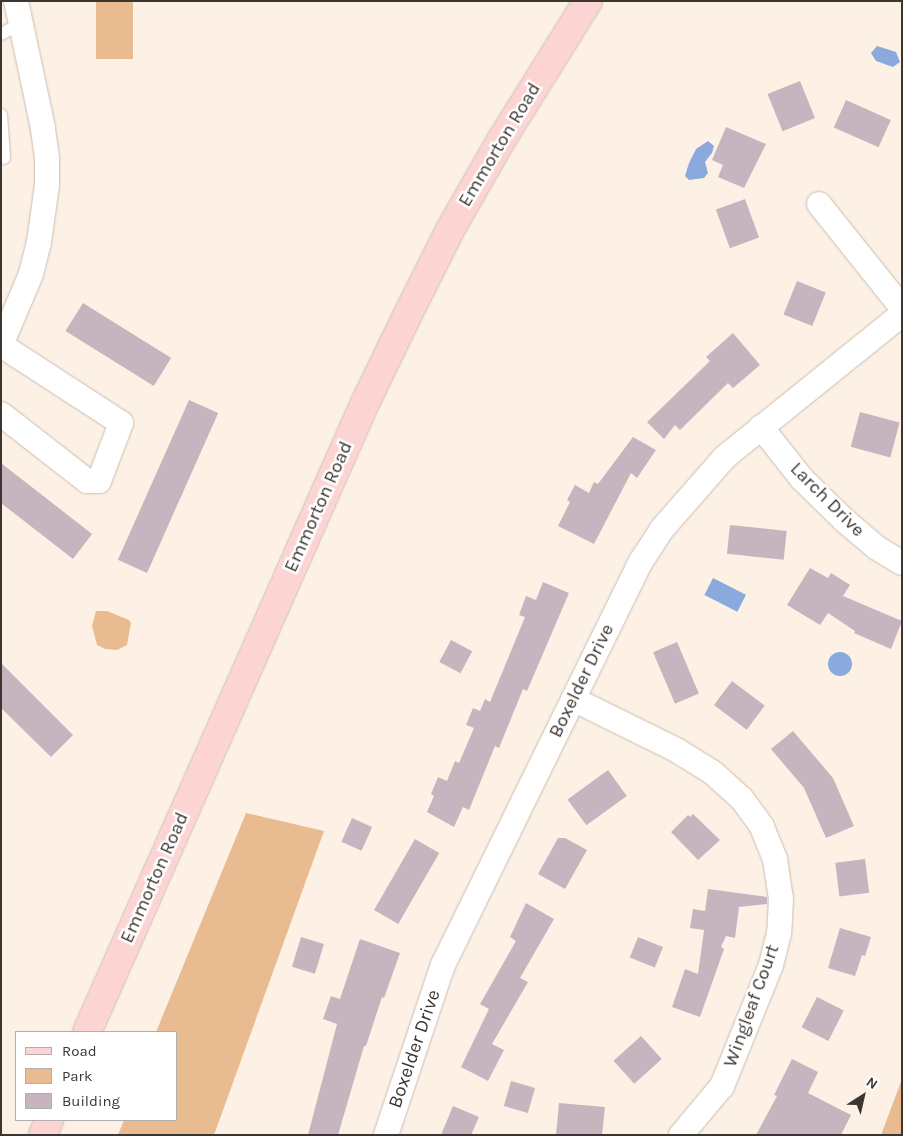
<!DOCTYPE html>
<html>
<head>
<meta charset="utf-8">
<style>
  body { margin:0 }
  #map { position:relative; width:903px; height:1136px; overflow:hidden; background:#fdf1e6; font-family:Karla,sans-serif }
  div>[style] { position:absolute }
  .green>* { inset:0; background:#e9bb90; transform-origin:0 0 }
  .water>* { inset:0; background:#8aaade; transform-origin:0 0 }
  .round { border-radius:50% }
  .building>* { inset:0; background:#c6b5bf; transform-origin:0 0 }
  .roads { filter:drop-shadow(0 0 1px #ccbdb1) drop-shadow(0 0 1px #ccbdb1) }
  .lane>* { height:12px; margin:-6px; padding:0 6px; transform-origin:6px; border-radius:6px; background:#fff }
  .street>* { height:24px; margin:-12px; padding:0 12px; transform-origin:12px; border-radius:12px; background:#fff }
  .secondary>* { height:28px; margin:-14px; padding:0 14px; transform-origin:14px; border-radius:14px; background:#fcd4d3 }
  span { translate:-50% -50%; white-space:nowrap; text-align:center; line-height:1.15; -webkit-text-stroke:5px #fff; paint-order:stroke }
  .street-label { font-size:19px; color:#3c3631 }
  .frame { position:absolute; inset:0; border:2px solid #3c3631; pointer-events:none }
  .legend { position:absolute; left:15px; top:1031px; width:162px; height:90px; box-sizing:border-box; background:#fff; border:1px solid #b1afad; margin:0; padding:6px 9px; list-style:none; font-size:15px; color:#3c3631 }
  .legend li { display:flex; align-items:center; gap:10px; height:25px }
  .legend b { width:25px; border:1px solid #b1afad }
  .north { position:absolute; left:838px; top:1071px; width:50px; height:50px; -webkit-text-stroke:4px #fff; paint-order:stroke; rotate:35deg; font-size:14px; font-weight:700; line-height:20px; text-align:center; color:#3c3631 }
  .north::after { content:''; display:block; margin:auto; width:18px; height:22px; background:#3c3631; clip-path:polygon(50% 0,100% 100%,50% 72%,0 100%) }
</style>
</head>
<body>
<div id="map">
  <div class="green">
    <div style="left:96px;top:1px;width:37px;height:58px"></div>
    <div style="clip-path:polygon(96px 611px,107px 611px,129px 620px,131px 623px,127px 645px,117px 650px,105px 649px,97px 645px,92px 626px)"></div>
    <div style="clip-path:polygon(246px 813px,324px 831px,214px 1135px,118px 1135px,124px 1120px,176px 1120px,176px 1032px,156px 1032px)"></div>
    <div style="clip-path:polygon(902px 1079px,902px 1135px,881px 1135px)"></div>
  </div>
  <div class="water">
    <div style="clip-path:polygon(877px 46px,896px 52px,900px 62px,893px 67px,876px 61px,871px 53px)"></div>
    <div style="clip-path:polygon(708px 141px,714px 146px,712px 153px,705px 162px,708px 173px,704px 178px,689px 180px,685px 176px,689px 163px,696px 149px)"></div>
    <div style="left:713px;top:578px;width:37px;height:19px;rotate:27deg"></div>
    <div class="round" style="left:828px;top:652px;width:24px;height:24px"></div>
  </div>
  <div class="building">
    <div style="left:800px;top:81px;width:40px;height:35px;rotate:68deg"></div>
    <div style="left:846px;top:100px;width:49px;height:30px;rotate:24deg"></div>
    <div style="clip-path:polygon(726px 127px,766px 144px,744px 188px,718px 177px,723px 165px,712px 160px)"></div>
    <div style="left:745px;top:199px;width:41px;height:31px;rotate:70deg"></div>
    <div style="left:797px;top:281px;width:31px;height:36px;rotate:22deg"></div>
    <div style="left:83px;top:303px;width:104px;height:33px;rotate:32deg"></div>
    <div style="clip-path:polygon(733px 333px,760px 365px,733px 388px,728px 383px,680px 430px,675px 425px,664px 439px,647px 422px,710px 361px,706px 357px)"></div>
    <div style="left:189px;top:400px;width:32px;height:175px;rotate:24deg"></div>
    <div style="left:860px;top:412px;width:41px;height:36px;rotate:15deg"></div>
    <div style="clip-path:polygon(633px 437px,656px 450px,637px 478px,631px 473px,594px 544px,558px 526px,570px 502px,567px 500px,575px 485px,589px 493px,594px 482px,598px 484px)"></div>
    <div style="clip-path:polygon(1px 463px,92px 534px,73px 559px,1px 503px)"></div>
    <div style="left:730px;top:525px;width:57px;height:29px;rotate:6deg"></div>
    <div style="clip-path:polygon(810px 568px,828px 578px,831px 573px,850px 585px,843px 596px,902px 621px,891px 649px,854px 633px,855px 631px,828px 613px,820px 625px,787px 605px)"></div>
    <div style="clip-path:polygon(543px 582px,569px 593px,527px 691px,523px 689px,499px 748px,495px 746px,469px 810px,463px 807px,454px 827px,427px 812px,434px 796px,431px 794px,438px 777px,447px 781px,455px 761px,459px 763px,474px 728px,466px 725px,473px 708px,480px 711px,485px 699px,490px 702px,525px 617px,519px 615px,526px 596px,536px 600px)"></div>
    <div style="left:451px;top:640px;width:24px;height:25px;rotate:28deg"></div>
    <div style="left:677px;top:642px;width:56px;height:26px;rotate:67deg"></div>
    <div style="clip-path:polygon(1px 663px,73px 735px,51px 757px,1px 708px)"></div>
    <div style="left:732px;top:681px;width:41px;height:30px;rotate:37deg"></div>
    <div style="clip-path:polygon(793px 731px,833px 778px,854px 826px,826px 838px,804px 788px,771px 749px)"></div>
    <div style="left:608px;top:770px;width:32px;height:50px;rotate:54deg"></div>
    <div style="clip-path:polygon(693px 814px,720px 840px,698px 860px,671px 832px,688px 815px,690px 817px)"></div>
    <div style="left:352px;top:818px;width:22px;height:26px;rotate:24deg"></div>
    <div style="clip-path:polygon(558px 838px,565px 838px,587px 850px,565px 889px,538px 874px)"></div>
    <div style="left:415px;top:839px;width:28px;height:82px;rotate:30deg"></div>
    <div style="left:865px;top:859px;width:34px;height:30px;rotate:83deg"></div>
    <div style="clip-path:polygon(708px 889px,767px 897px,767px 904px,739px 907px,735px 938px,726px 936px,721px 947px,724px 949px,700px 1017px,672px 1007px,685px 969px,698px 974px,704px 930px,690px 928px,693px 909px,705px 911px)"></div>
    <div style="clip-path:polygon(526px 903px,554px 919px,520px 978px,528px 982px,492px 1044px,504px 1050px,488px 1081px,461px 1067px,489px 1009px,480px 1004px,516px 941px,510px 937px)"></div>
    <div style="clip-path:polygon(840px 928px,871px 937px,865px 956px,862px 955px,855px 976px,828px 968px)"></div>
    <div style="left:301px;top:937px;width:24px;height:31px;rotate:17deg"></div>
    <div style="left:638px;top:937px;width:27px;height:22px;rotate:22deg"></div>
    <div style="clip-path:polygon(360px 939px,400px 953px,384px 998px,382px 997px,366px 1046px,364px 1046px,338px 1135px,308px 1135px,337px 1024px,323px 1019px,331px 996px,340px 999px)"></div>
    <div style="left:817px;top:997px;width:30px;height:34px;rotate:27deg"></div>
    <div style="left:641px;top:1036px;width:31px;height:37px;rotate:48deg"></div>
    <div style="clip-path:polygon(792px 1059px,818px 1072px,808px 1093px,851px 1115px,841px 1135px,756px 1135px,777px 1096px,774px 1095px)"></div>
    <div style="left:511px;top:1081px;width:25px;height:26px;rotate:16deg"></div>
    <div style="clip-path:polygon(559px 1103px,605px 1107px,602px 1135px,556px 1135px)"></div>
    <div style="clip-path:polygon(453px 1106px,479px 1117px,471px 1135px,441px 1135px)"></div>
  </div>
  <div class="roads">
    <div class="lane">
      <div style="left:1px;top:34px;width:22px;rotate:-27deg"></div>
      <div style="left:1px;top:115px;width:43px;rotate:86deg"></div>
    </div>
    <div class="street">
      <div style="left:819px;top:204px;width:133px;rotate:51.4deg"></div>
      <div style="left:1px;top:345px;width:77px;rotate:-67.1deg"></div>
      <div style="left:31px;top:274px;width:33px;rotate:-76deg"></div>
      <div style="left:39px;top:242px;width:58px;rotate:-82deg"></div>
      <div style="left:47px;top:185px;width:27px;rotate:-90deg"></div>
      <div style="left:47px;top:158px;width:30px;rotate:-98deg"></div>
      <div style="left:43px;top:128px;width:130px;rotate:-102deg"></div>
      <div style="left:1px;top:414px;width:109px;rotate:37.9deg"></div>
      <div style="left:87px;top:481px;width:12px"></div>
      <div style="left:99px;top:481px;width:62px;rotate:-69.2deg"></div>
      <div style="left:121px;top:423px;width:143px;rotate:-147deg"></div>
      <div style="left:761px;top:427px;width:66px;rotate:51.7deg"></div>
      <div style="left:802px;top:479px;width:59px;rotate:44.3deg"></div>
      <div style="left:844px;top:520px;width:43px;rotate:40.3deg"></div>
      <div style="left:877px;top:548px;width:29px;rotate:31deg"></div>
      <div style="left:573px;top:699px;width:117px;rotate:26.3deg"></div>
      <div style="left:678px;top:751px;width:40px;rotate:32deg"></div>
      <div style="left:712px;top:772px;width:40px;rotate:42deg"></div>
      <div style="left:742px;top:799px;width:34px;rotate:54deg"></div>
      <div style="left:762px;top:827px;width:35px;rotate:68deg"></div>
      <div style="left:775px;top:859px;width:40px;rotate:81.5deg"></div>
      <div style="left:781px;top:899px;width:34px;rotate:93deg"></div>
      <div style="left:779px;top:933px;width:33px;rotate:104deg"></div>
      <div style="left:771px;top:965px;width:131px;rotate:112deg"></div>
      <div style="left:722px;top:1086px;width:64px;rotate:129.9deg"></div>
      <div style="left:386px;top:1135px;width:179px;rotate:-71.5deg"></div>
      <div style="left:443px;top:965px;width:448px;rotate:-63.9deg"></div>
      <div style="left:640px;top:563px;width:40px;rotate:-57.1deg"></div>
      <div style="left:662px;top:529px;width:96px;rotate:-48.8deg"></div>
      <div style="left:725px;top:457px;width:228px;rotate:-38.9deg"></div>
    </div>
    <div class="secondary">
      <div style="left:87px;top:1032px;width:688px;rotate:-66.16deg"></div>
      <div style="left:365px;top:403px;width:97px;rotate:-64.2deg"></div>
      <div style="left:407px;top:316px;width:98px;rotate:-63.4deg"></div>
      <div style="left:451px;top:228px;width:103px;rotate:-60.2deg"></div>
      <div style="left:502px;top:139px;width:163px;rotate:-58.1deg"></div>
      <div style="left:43px;top:1135px;width:16px;rotate:-68deg"></div>
    </div>
  </div>
  <div class="street-label">
    <span style="left:500px;top:145px;rotate:-59deg">Emmorton Road</span>
    <span style="left:827px;top:500px;rotate:45deg">Larch Drive</span>
    <span style="left:319px;top:507px;rotate:-66deg">Emmorton Road</span>
    <span style="left:582px;top:681px;rotate:-64deg">Boxelder Drive</span>
    <span style="left:155px;top:878px;rotate:-66deg">Emmorton Road</span>
    <span style="left:752px;top:1006px;rotate:-70deg">Wingleaf Court</span>
    <span style="left:415px;top:1049px;rotate:-71deg">Boxelder Drive</span>
  </div>
  <div class="frame"></div>
  <ul class="legend">
  <li><b style="height:6px;background:#fcd4d3"></b>Road</li>
  <li><b style="height:14px;background:#e9bb90"></b>Park</li>
  <li><b style="height:14px;background:#c6b5bf"></b>Building</li>
  </ul>
  <div class="north">N</div>
</div>
</body>
</html>
